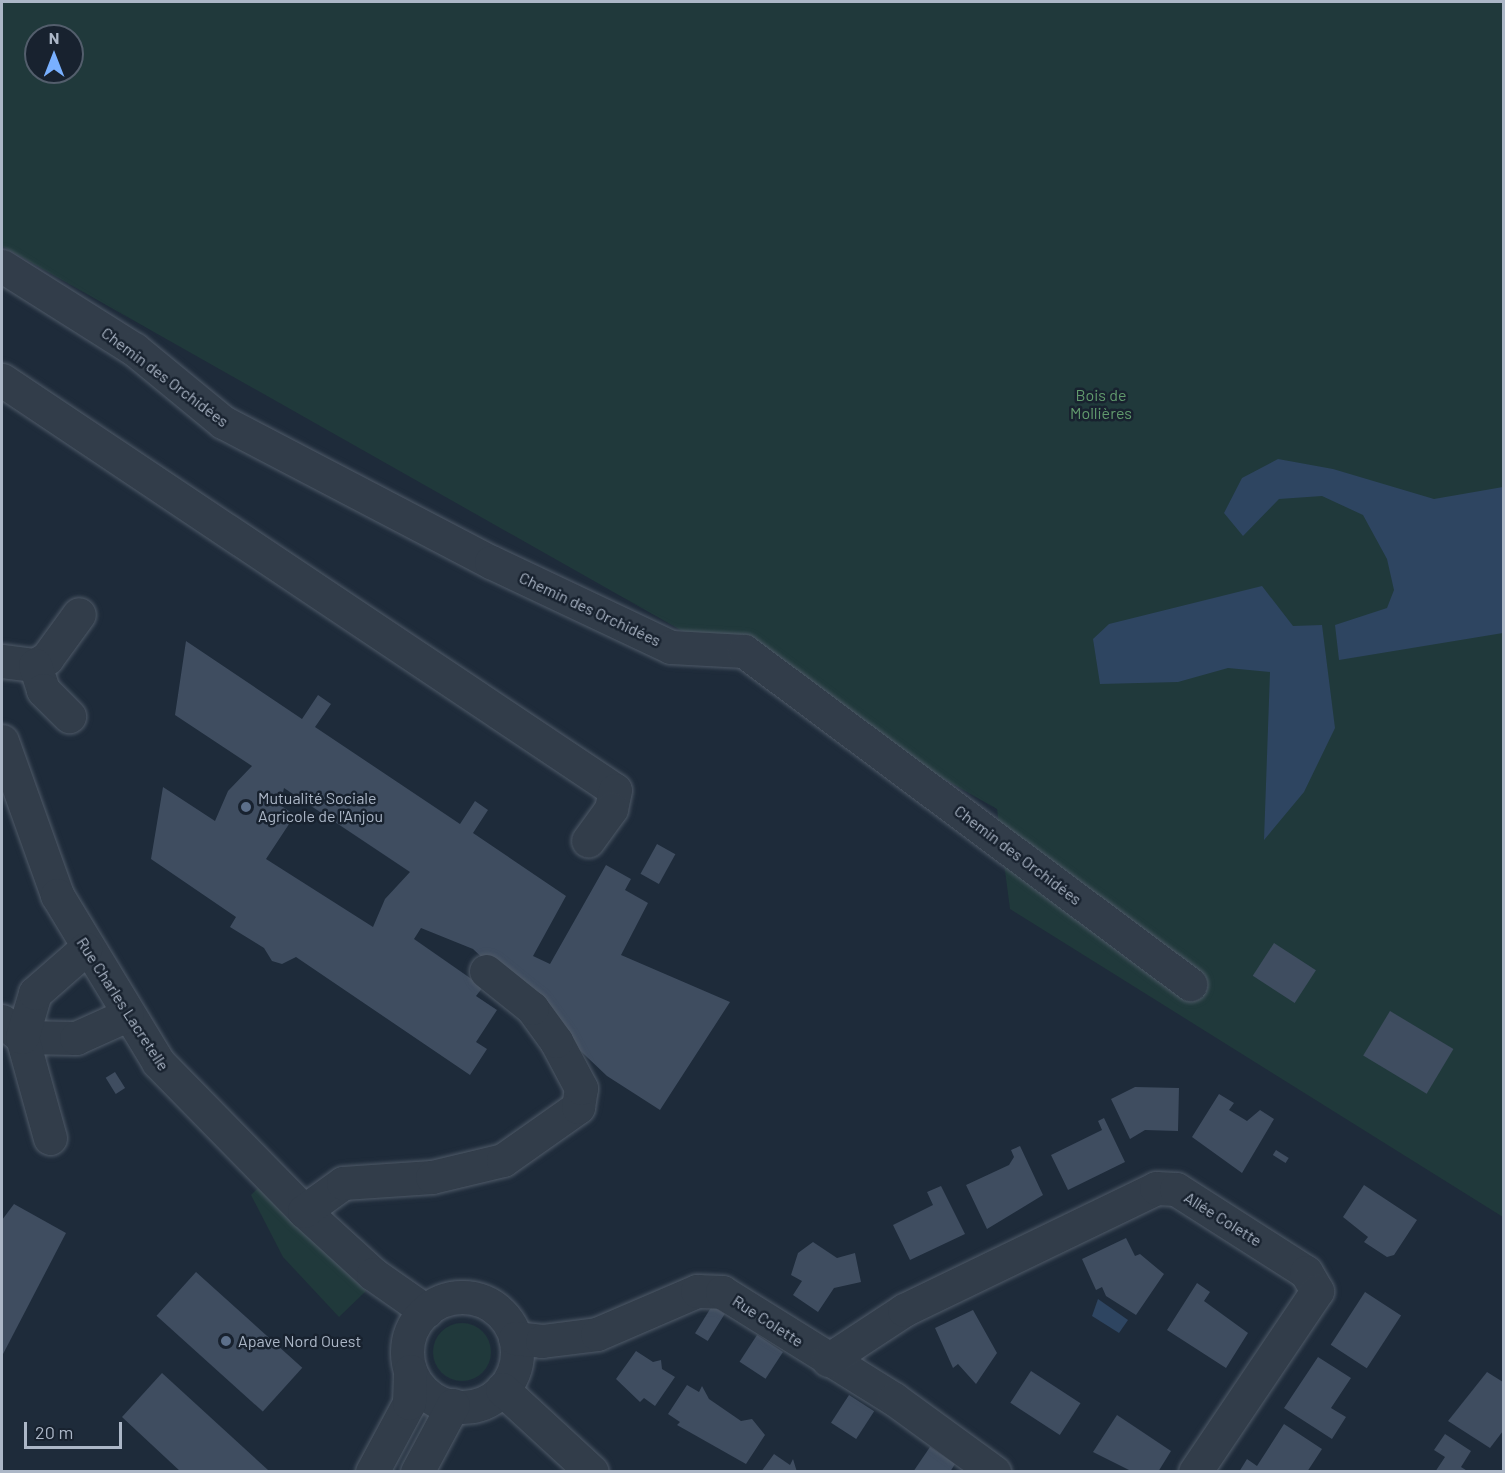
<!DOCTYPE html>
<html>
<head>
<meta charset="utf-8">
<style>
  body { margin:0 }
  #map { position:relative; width:1505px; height:1473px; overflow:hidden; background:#1e2b3a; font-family:Barlow,sans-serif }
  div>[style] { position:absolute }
  .green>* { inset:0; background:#20393b }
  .round { border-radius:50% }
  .water>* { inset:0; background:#2e4561 }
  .building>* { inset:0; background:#3f4d60; transform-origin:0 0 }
  .roads { filter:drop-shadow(0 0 2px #4f5a68) drop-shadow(0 0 2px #4f5a68) }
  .minor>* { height:33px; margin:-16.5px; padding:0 16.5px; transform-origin:16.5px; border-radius:16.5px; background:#323d4a }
  .minor>.ring { margin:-16.5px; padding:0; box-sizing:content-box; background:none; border:33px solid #323d4a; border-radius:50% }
  .dots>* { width:16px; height:16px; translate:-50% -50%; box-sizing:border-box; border:3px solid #18222f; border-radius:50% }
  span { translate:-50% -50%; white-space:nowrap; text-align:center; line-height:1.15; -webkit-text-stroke:5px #18222f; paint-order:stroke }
  .street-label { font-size:16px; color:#acb7c7 }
  .park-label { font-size:16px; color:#619a6d }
  .poi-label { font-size:16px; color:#acb7c7 }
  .left { translate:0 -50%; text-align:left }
  .frame { position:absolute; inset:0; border:3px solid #acb7c7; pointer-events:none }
  .north { position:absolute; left:24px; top:24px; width:60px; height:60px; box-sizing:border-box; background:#18222f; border:2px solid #535e6c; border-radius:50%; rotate:0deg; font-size:16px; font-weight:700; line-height:24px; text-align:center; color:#acb7c7 }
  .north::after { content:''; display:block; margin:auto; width:21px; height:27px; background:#79b0ff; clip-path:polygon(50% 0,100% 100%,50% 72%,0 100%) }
  .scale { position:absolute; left:24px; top:1422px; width:98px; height:27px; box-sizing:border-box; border:3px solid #acb7c7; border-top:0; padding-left:8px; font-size:18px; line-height:21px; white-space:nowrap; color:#acb7c7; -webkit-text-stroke:4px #18222f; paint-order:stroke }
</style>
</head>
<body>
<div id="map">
  <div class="green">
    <div style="clip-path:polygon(evenodd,2px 2px,1503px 2px,1503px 1217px,1010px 909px,997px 809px,2px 246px,2px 2px,36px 36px,72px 36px,72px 72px,36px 72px,36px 36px)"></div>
    <div style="clip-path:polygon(258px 1188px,366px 1291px,339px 1317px,283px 1257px,251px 1195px)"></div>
    <div class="round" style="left:433px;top:1323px;width:58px;height:58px"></div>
  </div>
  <div class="water">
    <div style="clip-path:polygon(1278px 459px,1333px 469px,1434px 499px,1503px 487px,1503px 633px,1339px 660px,1335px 625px,1387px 608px,1394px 590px,1387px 559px,1363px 515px,1322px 496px,1279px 499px,1243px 536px,1224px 513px,1242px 478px)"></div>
    <div style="clip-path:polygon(1262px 586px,1293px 626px,1322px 625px,1335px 728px,1304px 792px,1264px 840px,1270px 672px,1228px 668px,1178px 682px,1100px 684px,1093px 639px,1109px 624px)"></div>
    <div style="clip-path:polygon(1098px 1299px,1128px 1320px,1119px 1333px,1092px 1316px)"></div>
  </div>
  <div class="building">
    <div style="clip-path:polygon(evenodd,186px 641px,302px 719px,318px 695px,331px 704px,315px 727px,460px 824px,475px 801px,488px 810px,473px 833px,566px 896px,533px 956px,550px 964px,606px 865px,631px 879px,625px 890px,648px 903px,621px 955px,730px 1002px,660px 1110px,607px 1076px,473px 949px,421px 928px,414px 939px,483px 987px,476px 996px,497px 1010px,476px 1042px,487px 1049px,470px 1075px,296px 957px,282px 964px,272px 961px,264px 948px,230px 927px,236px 917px,151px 859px,163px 787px,215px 821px,228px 791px,252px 766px,175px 715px,186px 641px,284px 788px,410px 872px,385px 899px,373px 927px,266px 859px,295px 815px,280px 805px,284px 788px)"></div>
    <div style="left:657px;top:844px;width:21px;height:34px;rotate:29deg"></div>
    <div style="left:1274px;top:943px;width:50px;height:39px;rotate:33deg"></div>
    <div style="left:1390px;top:1011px;width:74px;height:52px;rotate:31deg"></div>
    <div style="left:115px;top:1072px;width:19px;height:11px;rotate:58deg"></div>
    <div style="clip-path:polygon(1135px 1087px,1179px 1088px,1178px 1131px,1145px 1130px,1130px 1139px,1111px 1099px)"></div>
    <div style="clip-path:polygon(1219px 1094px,1234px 1103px,1229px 1110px,1247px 1121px,1260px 1110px,1274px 1119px,1242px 1173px,1192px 1137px)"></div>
    <div style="clip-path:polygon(1104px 1118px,1125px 1162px,1068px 1190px,1051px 1155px,1102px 1130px,1098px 1121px)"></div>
    <div style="clip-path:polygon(1020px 1146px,1043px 1195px,987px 1229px,966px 1185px,1009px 1165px,1014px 1157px,1011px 1150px)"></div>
    <div style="left:1276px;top:1150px;width:15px;height:6px;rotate:32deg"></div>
    <div style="clip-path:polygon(1364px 1185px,1417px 1220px,1394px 1255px,1387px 1257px,1364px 1242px,1368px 1237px,1343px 1217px)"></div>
    <div style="clip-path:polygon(941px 1186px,965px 1234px,910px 1260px,893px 1225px,933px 1205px,927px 1192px)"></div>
    <div style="clip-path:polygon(14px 1204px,66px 1233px,2px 1356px,2px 1220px)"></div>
    <div style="clip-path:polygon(1126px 1238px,1135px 1256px,1140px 1254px,1164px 1274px,1136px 1315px,1106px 1296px,1102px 1287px,1096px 1290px,1082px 1259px)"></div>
    <div style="clip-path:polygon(813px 1242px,837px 1258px,855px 1253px,861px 1282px,834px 1288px,818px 1312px,793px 1295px,802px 1281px,791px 1275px,798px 1253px)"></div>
    <div style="left:196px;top:1272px;width:143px;height:59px;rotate:42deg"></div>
    <div style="clip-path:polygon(1197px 1283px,1210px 1292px,1204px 1301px,1248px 1333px,1226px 1368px,1167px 1330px)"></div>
    <div style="left:1365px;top:1292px;width:43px;height:63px;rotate:33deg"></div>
    <div style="left:712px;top:1306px;width:15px;height:32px;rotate:32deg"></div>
    <div style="clip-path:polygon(973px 1310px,997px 1353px,976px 1384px,958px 1364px,953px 1368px,935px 1328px)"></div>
    <div style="left:757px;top:1335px;width:31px;height:32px;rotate:33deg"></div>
    <div style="clip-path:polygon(636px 1351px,653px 1362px,661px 1360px,662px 1369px,675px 1377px,655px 1406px,644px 1398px,640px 1402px,616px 1379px)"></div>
    <div style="clip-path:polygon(1318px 1357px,1351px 1378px,1331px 1408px,1346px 1417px,1332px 1439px,1284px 1408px)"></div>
    <div style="left:1031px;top:1371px;width:59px;height:38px;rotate:33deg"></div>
    <div style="clip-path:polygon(1487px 1372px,1503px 1382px,1503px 1431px,1490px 1448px,1448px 1421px)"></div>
    <div style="clip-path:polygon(162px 1373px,268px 1470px,266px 1472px,181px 1472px,122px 1417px)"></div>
    <div style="clip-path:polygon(687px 1385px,699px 1392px,702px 1386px,709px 1399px,741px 1421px,752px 1419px,765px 1435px,746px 1464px,677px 1425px,680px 1422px,668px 1414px)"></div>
    <div style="left:849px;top:1395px;width:30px;height:33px;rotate:33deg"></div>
    <div style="clip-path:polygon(1117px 1415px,1171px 1451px,1158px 1472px,1133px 1472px,1093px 1452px)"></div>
    <div style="clip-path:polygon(1284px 1424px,1322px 1449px,1307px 1472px,1239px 1472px,1247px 1459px,1257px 1466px)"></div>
    <div style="clip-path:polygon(1445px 1434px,1471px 1451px,1461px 1467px,1469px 1472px,1435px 1472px,1445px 1457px,1434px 1450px)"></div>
    <div style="clip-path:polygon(930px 1447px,955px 1464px,950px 1472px,913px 1472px)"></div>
    <div style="clip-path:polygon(774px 1454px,790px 1465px,793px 1459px,797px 1472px,761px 1472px)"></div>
  </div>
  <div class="roads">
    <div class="minor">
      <div style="left:2px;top:266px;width:156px;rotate:32.2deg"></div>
      <div style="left:134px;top:349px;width:115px;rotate:39.4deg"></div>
      <div style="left:223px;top:422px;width:302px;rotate:27.6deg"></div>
      <div style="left:491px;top:562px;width:199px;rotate:25.3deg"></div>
      <div style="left:671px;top:647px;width:73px;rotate:3.1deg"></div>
      <div style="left:744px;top:651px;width:557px;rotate:36.75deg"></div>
      <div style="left:2px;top:380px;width:737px;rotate:33.78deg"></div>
      <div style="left:615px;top:790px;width:19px;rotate:102deg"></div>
      <div style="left:611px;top:809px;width:39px;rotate:126deg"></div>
      <div style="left:2px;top:661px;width:33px;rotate:7deg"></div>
      <div style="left:35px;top:665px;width:14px;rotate:-30deg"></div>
      <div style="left:47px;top:658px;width:54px;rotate:-54deg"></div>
      <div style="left:35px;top:665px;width:26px;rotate:72deg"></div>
      <div style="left:43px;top:690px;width:37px;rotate:45deg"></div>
      <div style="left:2px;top:741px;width:164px;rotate:70.3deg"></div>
      <div style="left:57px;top:895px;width:195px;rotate:58.8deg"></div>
      <div style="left:158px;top:1062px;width:209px;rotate:45.6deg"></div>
      <div style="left:304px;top:1211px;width:93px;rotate:42.4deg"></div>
      <div style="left:373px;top:1274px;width:65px;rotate:34.9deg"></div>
      <div style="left:2px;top:1021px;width:26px;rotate:39deg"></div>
      <div style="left:22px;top:1037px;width:54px;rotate:1.1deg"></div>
      <div style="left:76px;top:1038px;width:56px;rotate:-24.3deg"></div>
      <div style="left:50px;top:1138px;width:105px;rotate:-105.5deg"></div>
      <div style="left:22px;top:1037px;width:46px;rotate:-73.5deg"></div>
      <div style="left:35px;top:993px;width:67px;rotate:-41.3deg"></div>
      <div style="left:304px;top:1211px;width:48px;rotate:-35.7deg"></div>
      <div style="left:343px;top:1183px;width:89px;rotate:-3.9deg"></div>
      <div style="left:432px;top:1177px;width:73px;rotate:-13.5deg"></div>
      <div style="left:503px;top:1160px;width:92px;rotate:-35.2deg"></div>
      <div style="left:578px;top:1107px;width:19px;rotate:-81deg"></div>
      <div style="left:581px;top:1088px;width:53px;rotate:-118deg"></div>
      <div style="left:556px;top:1041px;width:41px;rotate:-126deg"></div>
      <div style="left:532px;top:1008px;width:59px;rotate:-141.2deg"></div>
      <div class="ring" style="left:407px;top:1297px;width:77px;height:77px"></div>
      <div style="left:515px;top:1338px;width:27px;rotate:6deg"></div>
      <div style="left:542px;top:1341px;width:55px;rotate:-7.3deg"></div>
      <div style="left:597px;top:1334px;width:109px;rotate:-23.3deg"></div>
      <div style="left:697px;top:1291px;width:25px;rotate:2deg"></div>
      <div style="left:722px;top:1292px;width:203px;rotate:31.9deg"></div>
      <div style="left:894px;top:1399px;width:124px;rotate:36.1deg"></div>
      <div style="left:828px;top:1360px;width:91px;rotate:-33.3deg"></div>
      <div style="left:904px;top:1310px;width:280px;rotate:-25.8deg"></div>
      <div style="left:1156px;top:1188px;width:20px;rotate:3deg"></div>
      <div style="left:1176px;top:1189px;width:154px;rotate:32.6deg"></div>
      <div style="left:1306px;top:1272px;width:22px;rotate:60deg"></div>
      <div style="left:1317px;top:1291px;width:218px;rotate:124deg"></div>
      <div style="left:502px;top:1389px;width:122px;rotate:42.7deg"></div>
      <div style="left:372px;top:1472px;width:78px;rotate:-61.8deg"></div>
      <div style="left:409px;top:1403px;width:32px;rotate:-88deg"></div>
      <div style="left:417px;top:1472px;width:76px;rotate:-61.8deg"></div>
    </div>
  </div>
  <div class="dots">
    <div style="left:246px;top:807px;background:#5c6f8a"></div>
    <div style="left:226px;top:1341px;background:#5c6f8a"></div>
  </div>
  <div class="street-label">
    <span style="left:165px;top:377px;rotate:37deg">Chemin des Orchidées</span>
    <span style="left:590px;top:609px;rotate:25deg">Chemin des Orchidées</span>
    <span style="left:1018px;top:855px;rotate:37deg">Chemin des Orchidées</span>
    <span style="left:123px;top:1004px;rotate:57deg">Rue Charles Lacretelle</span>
    <span style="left:1223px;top:1219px;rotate:32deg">Allée Colette</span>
    <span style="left:768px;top:1321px;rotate:33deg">Rue Colette</span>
  </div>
  <div class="park-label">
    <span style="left:1101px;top:404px">Bois de<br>Mollières</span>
  </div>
  <div class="poi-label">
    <span class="left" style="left:258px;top:807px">Mutualité Sociale<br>Agricole de l'Anjou</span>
    <span class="left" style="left:238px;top:1341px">Apave Nord Ouest</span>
  </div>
  <div class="frame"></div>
  <div class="north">N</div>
  <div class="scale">20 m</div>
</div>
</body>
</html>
